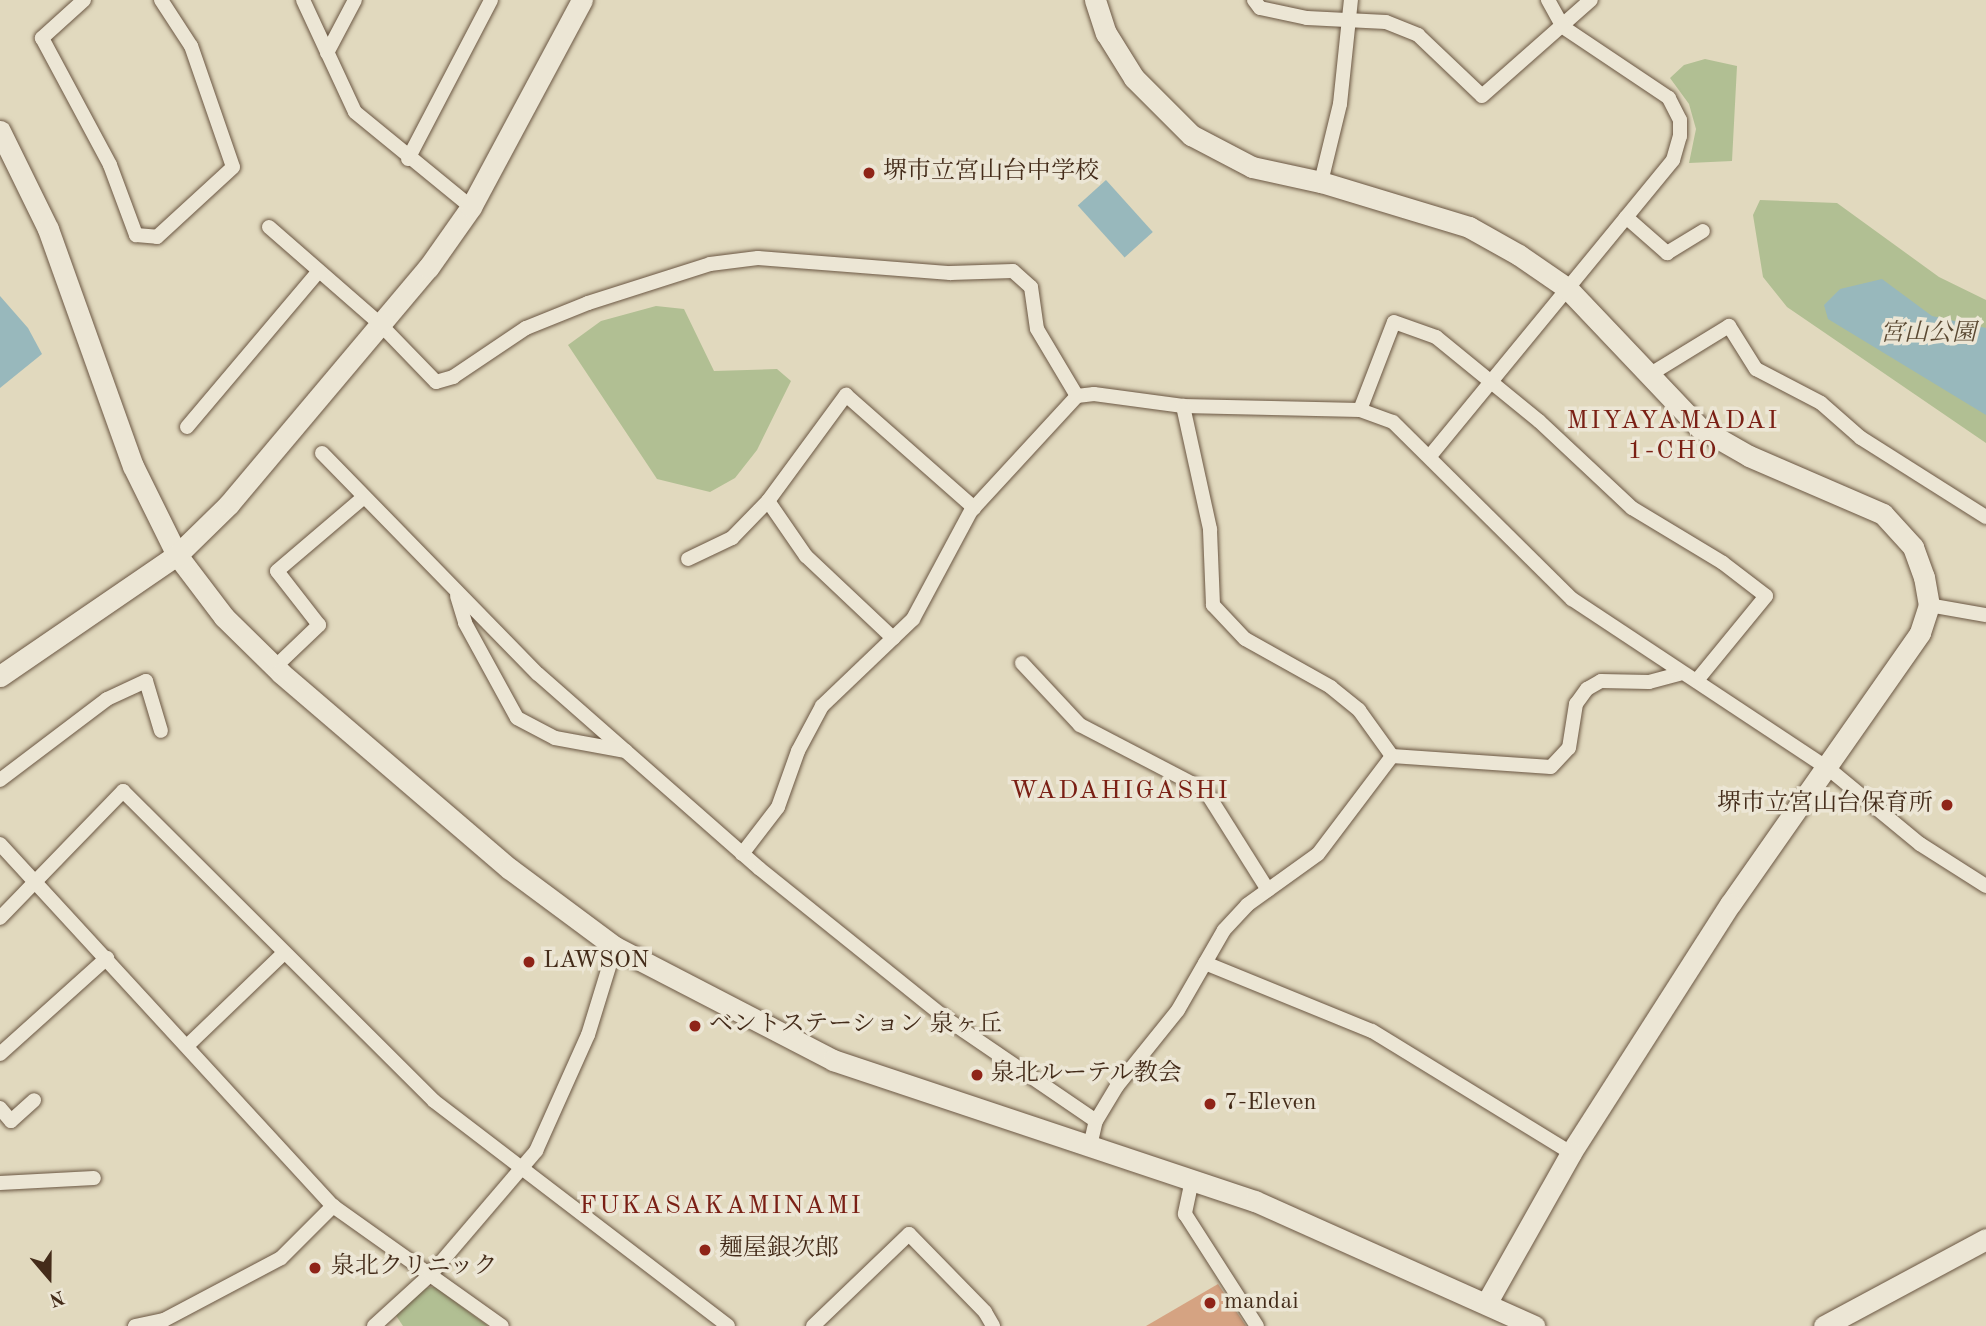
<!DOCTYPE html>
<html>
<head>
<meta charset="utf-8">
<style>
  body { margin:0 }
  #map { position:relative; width:1986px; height:1326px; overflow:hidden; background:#e1d9be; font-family:"Old Standard TT","Noto Serif JP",serif }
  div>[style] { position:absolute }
  .green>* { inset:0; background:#b1bf93 }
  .water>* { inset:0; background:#98b8bc; transform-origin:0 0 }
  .building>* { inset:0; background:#d5a382 }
  .roads { filter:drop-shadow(0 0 2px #6b5743) drop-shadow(0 0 2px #6b5743) }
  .street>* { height:14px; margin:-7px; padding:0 7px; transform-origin:7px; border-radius:7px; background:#ece6d5 }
  .secondary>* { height:21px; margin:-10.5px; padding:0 10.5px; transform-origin:10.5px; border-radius:10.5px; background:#ece6d5 }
  .dots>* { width:19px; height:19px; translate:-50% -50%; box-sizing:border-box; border:4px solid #ece6d5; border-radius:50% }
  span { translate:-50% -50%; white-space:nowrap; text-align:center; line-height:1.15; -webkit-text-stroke:7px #ece6d5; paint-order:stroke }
  .poi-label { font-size:24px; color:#442c1a }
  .left { translate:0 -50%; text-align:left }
  .right { translate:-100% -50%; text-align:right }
  .park-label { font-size:24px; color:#5a4932; font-style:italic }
  .neighbourhood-label { font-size:26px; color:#7a1f14; letter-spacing:2px }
  .north { position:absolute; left:14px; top:1242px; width:70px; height:70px; -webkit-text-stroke:5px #ece6d5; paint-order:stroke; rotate:160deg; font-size:19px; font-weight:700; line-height:28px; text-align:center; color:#442c1a }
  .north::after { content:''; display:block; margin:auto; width:24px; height:32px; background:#442c1a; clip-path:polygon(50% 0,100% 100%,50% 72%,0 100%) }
</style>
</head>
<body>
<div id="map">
  <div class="green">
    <div style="clip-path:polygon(1705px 59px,1737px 66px,1732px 161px,1689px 163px,1696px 129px,1689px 104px,1670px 78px,1684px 65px)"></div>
    <div style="clip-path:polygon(1760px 200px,1837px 203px,1939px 277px,1986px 300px,1986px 443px,1787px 307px,1763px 277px,1753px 215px)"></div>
    <div style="clip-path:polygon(656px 306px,684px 309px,714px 371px,777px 369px,791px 381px,757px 450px,735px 478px,710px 492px,657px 479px,568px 345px,601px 321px)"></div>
    <div style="clip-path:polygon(435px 1287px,488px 1326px,403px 1326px,395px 1314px,423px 1288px)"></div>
  </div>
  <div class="water">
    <div style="left:1106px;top:180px;width:70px;height:38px;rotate:48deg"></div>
    <div style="clip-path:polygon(1882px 279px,1932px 316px,1986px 328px,1986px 415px,1828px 319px,1824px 305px,1840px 289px)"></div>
    <div style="clip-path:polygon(0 296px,28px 328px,42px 354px,0 388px)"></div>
  </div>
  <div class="building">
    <div style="clip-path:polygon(1218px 1284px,1246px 1326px,1146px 1326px)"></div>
  </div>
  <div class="roads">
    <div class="street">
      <div style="left:84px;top:0;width:57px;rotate:137.9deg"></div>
      <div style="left:42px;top:38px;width:144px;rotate:61.8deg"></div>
      <div style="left:110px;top:165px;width:75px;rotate:69.6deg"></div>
      <div style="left:136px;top:235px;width:21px;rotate:5deg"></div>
      <div style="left:157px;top:237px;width:103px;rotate:-42.6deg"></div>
      <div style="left:233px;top:167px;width:128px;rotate:-109.1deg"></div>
      <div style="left:191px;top:46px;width:55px;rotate:-123.1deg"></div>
      <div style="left:303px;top:0;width:123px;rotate:65.1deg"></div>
      <div style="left:355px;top:112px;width:150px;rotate:39.3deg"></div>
      <div style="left:1254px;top:0;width:10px;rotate:53deg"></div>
      <div style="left:1260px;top:8px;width:48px;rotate:12deg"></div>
      <div style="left:1307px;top:18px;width:79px;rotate:2.9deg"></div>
      <div style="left:1386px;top:22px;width:35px;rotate:22deg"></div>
      <div style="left:1418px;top:35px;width:88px;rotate:43.6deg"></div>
      <div style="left:1482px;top:96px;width:145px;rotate:-41.4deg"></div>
      <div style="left:327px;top:53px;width:60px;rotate:-62.2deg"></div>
      <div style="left:408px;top:159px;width:179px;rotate:-62.4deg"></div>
      <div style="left:1321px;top:182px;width:80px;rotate:-76.3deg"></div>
      <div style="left:1340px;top:104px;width:105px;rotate:-84deg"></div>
      <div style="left:1626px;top:217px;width:55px;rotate:41.3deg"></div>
      <div style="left:1667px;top:253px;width:42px;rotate:-31.4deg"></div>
      <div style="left:269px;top:227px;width:146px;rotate:41.1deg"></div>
      <div style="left:379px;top:323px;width:82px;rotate:46deg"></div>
      <div style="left:436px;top:382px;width:18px;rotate:-16deg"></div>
      <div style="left:453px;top:377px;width:88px;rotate:-33.9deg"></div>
      <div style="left:526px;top:328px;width:67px;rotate:-22deg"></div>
      <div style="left:588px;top:303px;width:128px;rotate:-17.7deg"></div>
      <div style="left:710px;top:264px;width:48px;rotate:-7.1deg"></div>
      <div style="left:758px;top:258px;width:193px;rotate:4.5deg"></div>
      <div style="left:950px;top:273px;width:63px;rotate:-1.8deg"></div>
      <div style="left:1013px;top:271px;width:24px;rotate:42deg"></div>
      <div style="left:1031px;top:287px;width:42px;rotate:81.9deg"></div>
      <div style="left:1037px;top:329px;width:78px;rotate:59.2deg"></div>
      <div style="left:1649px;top:375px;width:94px;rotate:-31.5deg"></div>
      <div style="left:1729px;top:326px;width:51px;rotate:57.9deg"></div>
      <div style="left:1756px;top:369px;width:73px;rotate:27.6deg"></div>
      <div style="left:1821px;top:403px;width:53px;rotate:41.2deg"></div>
      <div style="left:1861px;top:438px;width:148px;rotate:32.3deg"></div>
      <div style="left:1360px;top:410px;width:94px;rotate:-68.9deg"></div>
      <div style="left:1394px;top:322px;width:45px;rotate:19.7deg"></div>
      <div style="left:1436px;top:337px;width:133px;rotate:39.2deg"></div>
      <div style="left:1539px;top:421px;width:127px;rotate:43.1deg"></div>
      <div style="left:1632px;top:508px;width:106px;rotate:31.1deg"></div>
      <div style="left:1723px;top:563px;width:54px;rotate:37.5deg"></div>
      <div style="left:1766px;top:596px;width:107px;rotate:129.3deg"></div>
      <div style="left:187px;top:427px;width:204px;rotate:-49.8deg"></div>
      <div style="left:322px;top:453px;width:309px;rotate:45.7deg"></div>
      <div style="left:538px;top:674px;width:295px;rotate:41.3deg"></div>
      <div style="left:760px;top:869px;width:241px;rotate:38.8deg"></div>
      <div style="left:948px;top:1020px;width:179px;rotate:34.3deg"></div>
      <div style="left:1430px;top:456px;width:383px;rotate:-50.6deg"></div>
      <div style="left:1673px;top:160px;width:25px;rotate:-74deg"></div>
      <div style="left:1680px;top:136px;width:16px;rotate:-90deg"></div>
      <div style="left:1680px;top:120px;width:25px;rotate:-117deg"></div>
      <div style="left:1669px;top:98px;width:128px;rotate:-146.2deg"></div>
      <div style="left:1563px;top:27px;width:31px;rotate:-119deg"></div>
      <div style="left:768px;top:501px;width:67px;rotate:55.4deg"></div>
      <div style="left:806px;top:556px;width:120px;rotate:43.3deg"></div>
      <div style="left:688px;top:559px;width:49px;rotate:-25.5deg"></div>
      <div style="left:732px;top:538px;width:52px;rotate:-45.8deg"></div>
      <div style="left:768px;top:501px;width:132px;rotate:-53.7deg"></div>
      <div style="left:846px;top:395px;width:171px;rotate:41.4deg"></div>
      <div style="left:457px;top:596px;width:28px;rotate:73deg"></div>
      <div style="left:465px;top:623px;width:108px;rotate:61.3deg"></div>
      <div style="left:517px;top:718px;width:43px;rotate:27.8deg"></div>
      <div style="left:555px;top:738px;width:72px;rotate:10.4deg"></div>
      <div style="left:1929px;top:605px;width:58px;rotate:10deg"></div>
      <div style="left:1022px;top:663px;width:85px;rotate:46.9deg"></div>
      <div style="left:1080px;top:725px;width:141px;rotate:27.5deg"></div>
      <div style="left:1205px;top:790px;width:118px;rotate:57.8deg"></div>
      <div style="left:275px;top:667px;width:61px;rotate:-43.7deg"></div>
      <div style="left:319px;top:625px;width:68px;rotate:-127.9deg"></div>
      <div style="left:277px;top:571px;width:114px;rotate:-40.4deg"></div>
      <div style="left:1392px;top:756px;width:159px;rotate:4deg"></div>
      <div style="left:1551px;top:767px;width:26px;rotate:-47deg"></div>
      <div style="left:1569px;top:748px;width:45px;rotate:-81deg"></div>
      <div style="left:1576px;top:704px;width:19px;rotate:-54deg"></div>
      <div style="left:1587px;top:689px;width:16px;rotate:-30deg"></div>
      <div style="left:1601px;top:681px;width:48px;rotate:1.2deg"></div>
      <div style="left:1649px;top:682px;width:31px;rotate:-15deg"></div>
      <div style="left:0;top:780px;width:134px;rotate:-37.1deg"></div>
      <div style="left:107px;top:699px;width:43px;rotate:-24.8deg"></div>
      <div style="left:146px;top:681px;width:52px;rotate:73.3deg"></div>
      <div style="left:0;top:844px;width:492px;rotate:47.4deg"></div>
      <div style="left:333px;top:1206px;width:207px;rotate:35.4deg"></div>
      <div style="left:742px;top:854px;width:59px;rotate:-52.5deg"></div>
      <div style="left:778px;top:807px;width:59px;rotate:-70.3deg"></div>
      <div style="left:798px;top:751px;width:51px;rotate:-61.9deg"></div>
      <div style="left:822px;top:706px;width:126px;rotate:-43.7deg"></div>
      <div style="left:913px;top:619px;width:123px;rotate:-61.8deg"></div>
      <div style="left:971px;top:511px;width:156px;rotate:-47.3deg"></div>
      <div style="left:1077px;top:396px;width:17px;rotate:-7deg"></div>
      <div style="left:1094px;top:394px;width:90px;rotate:7.7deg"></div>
      <div style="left:1183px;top:406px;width:177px;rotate:1.3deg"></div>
      <div style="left:1360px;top:410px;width:35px;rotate:20deg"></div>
      <div style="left:1393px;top:422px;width:252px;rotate:44.7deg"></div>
      <div style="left:1572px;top:599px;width:308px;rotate:33.5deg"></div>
      <div style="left:1829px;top:769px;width:118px;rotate:39.5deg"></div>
      <div style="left:1920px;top:844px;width:78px;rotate:32.5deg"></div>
      <div style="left:0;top:918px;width:177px;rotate:-45.9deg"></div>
      <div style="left:123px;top:791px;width:439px;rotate:44.9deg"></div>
      <div style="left:434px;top:1101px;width:370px;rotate:37.4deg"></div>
      <div style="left:1205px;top:963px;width:180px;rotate:22.2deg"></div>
      <div style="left:1372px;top:1031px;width:233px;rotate:31.5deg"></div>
      <div style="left:188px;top:1045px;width:132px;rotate:-43.8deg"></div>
      <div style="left:0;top:1054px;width:144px;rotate:-41.9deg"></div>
      <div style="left:0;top:1108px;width:17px;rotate:50deg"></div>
      <div style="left:11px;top:1121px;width:31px;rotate:-42deg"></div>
      <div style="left:1090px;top:1146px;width:26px;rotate:-77deg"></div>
      <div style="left:1096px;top:1121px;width:41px;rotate:-59deg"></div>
      <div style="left:1117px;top:1086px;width:97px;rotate:-51.2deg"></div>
      <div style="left:1178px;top:1010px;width:92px;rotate:-60.1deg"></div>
      <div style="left:1224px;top:930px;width:34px;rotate:-47deg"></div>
      <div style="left:1247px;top:905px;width:87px;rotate:-35.7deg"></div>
      <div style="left:1318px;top:854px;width:123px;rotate:-52.9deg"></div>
      <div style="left:1392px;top:756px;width:57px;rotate:-125.7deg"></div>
      <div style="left:1359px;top:710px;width:36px;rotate:-141deg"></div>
      <div style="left:1331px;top:687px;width:98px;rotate:-150.8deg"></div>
      <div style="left:1245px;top:639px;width:47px;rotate:-133.3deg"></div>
      <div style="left:1213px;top:605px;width:76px;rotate:-92.3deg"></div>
      <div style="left:1210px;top:529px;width:126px;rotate:-102.4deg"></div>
      <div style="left:1192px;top:1180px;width:35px;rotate:102deg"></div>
      <div style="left:1185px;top:1214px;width:133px;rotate:57.3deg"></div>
      <div style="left:0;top:1183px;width:94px;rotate:-3deg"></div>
      <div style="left:135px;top:1326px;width:30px;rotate:-12deg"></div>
      <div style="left:164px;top:1320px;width:132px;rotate:-27.9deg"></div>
      <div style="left:281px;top:1258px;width:74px;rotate:-45deg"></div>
      <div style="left:374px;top:1326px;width:77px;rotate:-42.4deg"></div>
      <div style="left:431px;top:1274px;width:162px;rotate:-49.5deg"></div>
      <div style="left:536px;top:1151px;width:127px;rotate:-65.9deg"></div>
      <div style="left:588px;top:1035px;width:92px;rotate:-72.9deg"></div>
      <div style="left:813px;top:1326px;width:133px;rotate:-43.8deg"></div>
      <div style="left:909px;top:1234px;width:109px;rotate:45.7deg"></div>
      <div style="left:985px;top:1312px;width:16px;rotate:60deg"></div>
    </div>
    <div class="secondary">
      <div style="left:1095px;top:0;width:35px;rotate:72deg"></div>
      <div style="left:1106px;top:33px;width:53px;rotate:58.1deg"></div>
      <div style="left:1134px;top:78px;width:81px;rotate:45deg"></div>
      <div style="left:1191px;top:135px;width:69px;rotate:27.7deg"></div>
      <div style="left:1252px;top:167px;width:71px;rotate:12.3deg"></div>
      <div style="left:1321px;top:182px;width:155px;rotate:16.9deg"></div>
      <div style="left:1469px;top:227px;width:57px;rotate:29.2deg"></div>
      <div style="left:1519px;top:255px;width:58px;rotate:34.5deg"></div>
      <div style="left:1567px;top:288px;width:193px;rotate:46.5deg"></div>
      <div style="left:1700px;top:428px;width:56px;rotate:29.7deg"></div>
      <div style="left:1749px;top:456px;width:146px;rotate:23.4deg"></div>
      <div style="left:1883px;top:514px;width:45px;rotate:47.7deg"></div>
      <div style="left:1913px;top:547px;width:32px;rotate:70deg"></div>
      <div style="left:1924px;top:577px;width:28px;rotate:80deg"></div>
      <div style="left:1929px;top:605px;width:29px;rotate:108deg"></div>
      <div style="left:1920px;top:633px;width:331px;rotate:125deg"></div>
      <div style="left:1730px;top:904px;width:295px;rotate:122.6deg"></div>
      <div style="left:1571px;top:1153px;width:171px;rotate:119.4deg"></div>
      <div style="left:0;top:131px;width:109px;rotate:63.9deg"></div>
      <div style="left:48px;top:229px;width:252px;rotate:70.3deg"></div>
      <div style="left:133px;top:466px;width:99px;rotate:63.7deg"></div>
      <div style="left:177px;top:555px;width:78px;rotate:52.8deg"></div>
      <div style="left:224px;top:617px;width:80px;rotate:44.5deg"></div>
      <div style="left:281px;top:673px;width:301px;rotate:40.6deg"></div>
      <div style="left:510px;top:869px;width:131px;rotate:36.6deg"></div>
      <div style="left:615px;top:947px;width:246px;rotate:27.4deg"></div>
      <div style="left:833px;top:1060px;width:445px;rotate:18.5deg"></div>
      <div style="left:1255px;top:1201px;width:306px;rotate:24.1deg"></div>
      <div style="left:0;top:676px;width:214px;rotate:-34.4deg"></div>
      <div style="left:177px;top:555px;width:73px;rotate:-44.4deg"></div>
      <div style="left:229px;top:504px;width:309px;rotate:-49.9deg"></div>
      <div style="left:428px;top:268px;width:75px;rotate:-54.8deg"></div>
      <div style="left:471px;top:207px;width:235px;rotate:-61.8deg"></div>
      <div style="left:1824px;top:1326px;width:184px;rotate:-28.2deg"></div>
    </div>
  </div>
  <div class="dots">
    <div style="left:869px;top:173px;background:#8f2418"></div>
    <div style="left:1947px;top:805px;background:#8f2418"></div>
    <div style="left:529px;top:962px;background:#8f2418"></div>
    <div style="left:695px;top:1026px;background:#8f2418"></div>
    <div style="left:977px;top:1075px;background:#8f2418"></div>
    <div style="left:1210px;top:1104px;background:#8f2418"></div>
    <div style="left:705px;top:1250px;background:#8f2418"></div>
    <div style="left:315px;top:1268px;background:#8f2418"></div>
    <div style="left:1210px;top:1303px;background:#8f2418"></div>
  </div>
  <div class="poi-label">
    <span class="left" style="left:883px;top:173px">堺市立宮山台中学校</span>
    <span class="right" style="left:1933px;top:805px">堺市立宮山台保育所</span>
    <span class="left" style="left:543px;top:962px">LAWSON</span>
    <span class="left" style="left:709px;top:1026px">ベントステーション 泉ヶ丘</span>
    <span class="left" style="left:991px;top:1075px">泉北ルーテル教会</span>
    <span class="left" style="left:1224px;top:1104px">7-Eleven</span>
    <span class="left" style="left:719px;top:1250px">麺屋銀次郎</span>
    <span class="left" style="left:331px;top:1268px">泉北クリニック</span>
    <span class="left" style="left:1224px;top:1303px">mandai</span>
  </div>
  <div class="park-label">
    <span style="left:1928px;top:335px">宮山公園</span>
  </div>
  <div class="neighbourhood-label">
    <span style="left:1673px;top:437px">MIYAYAMADAI<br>1-CHO</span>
    <span style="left:1120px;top:792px">WADAHIGASHI</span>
    <span style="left:721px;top:1207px">FUKASAKAMINAMI</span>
  </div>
  <div class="north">N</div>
</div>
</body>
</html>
